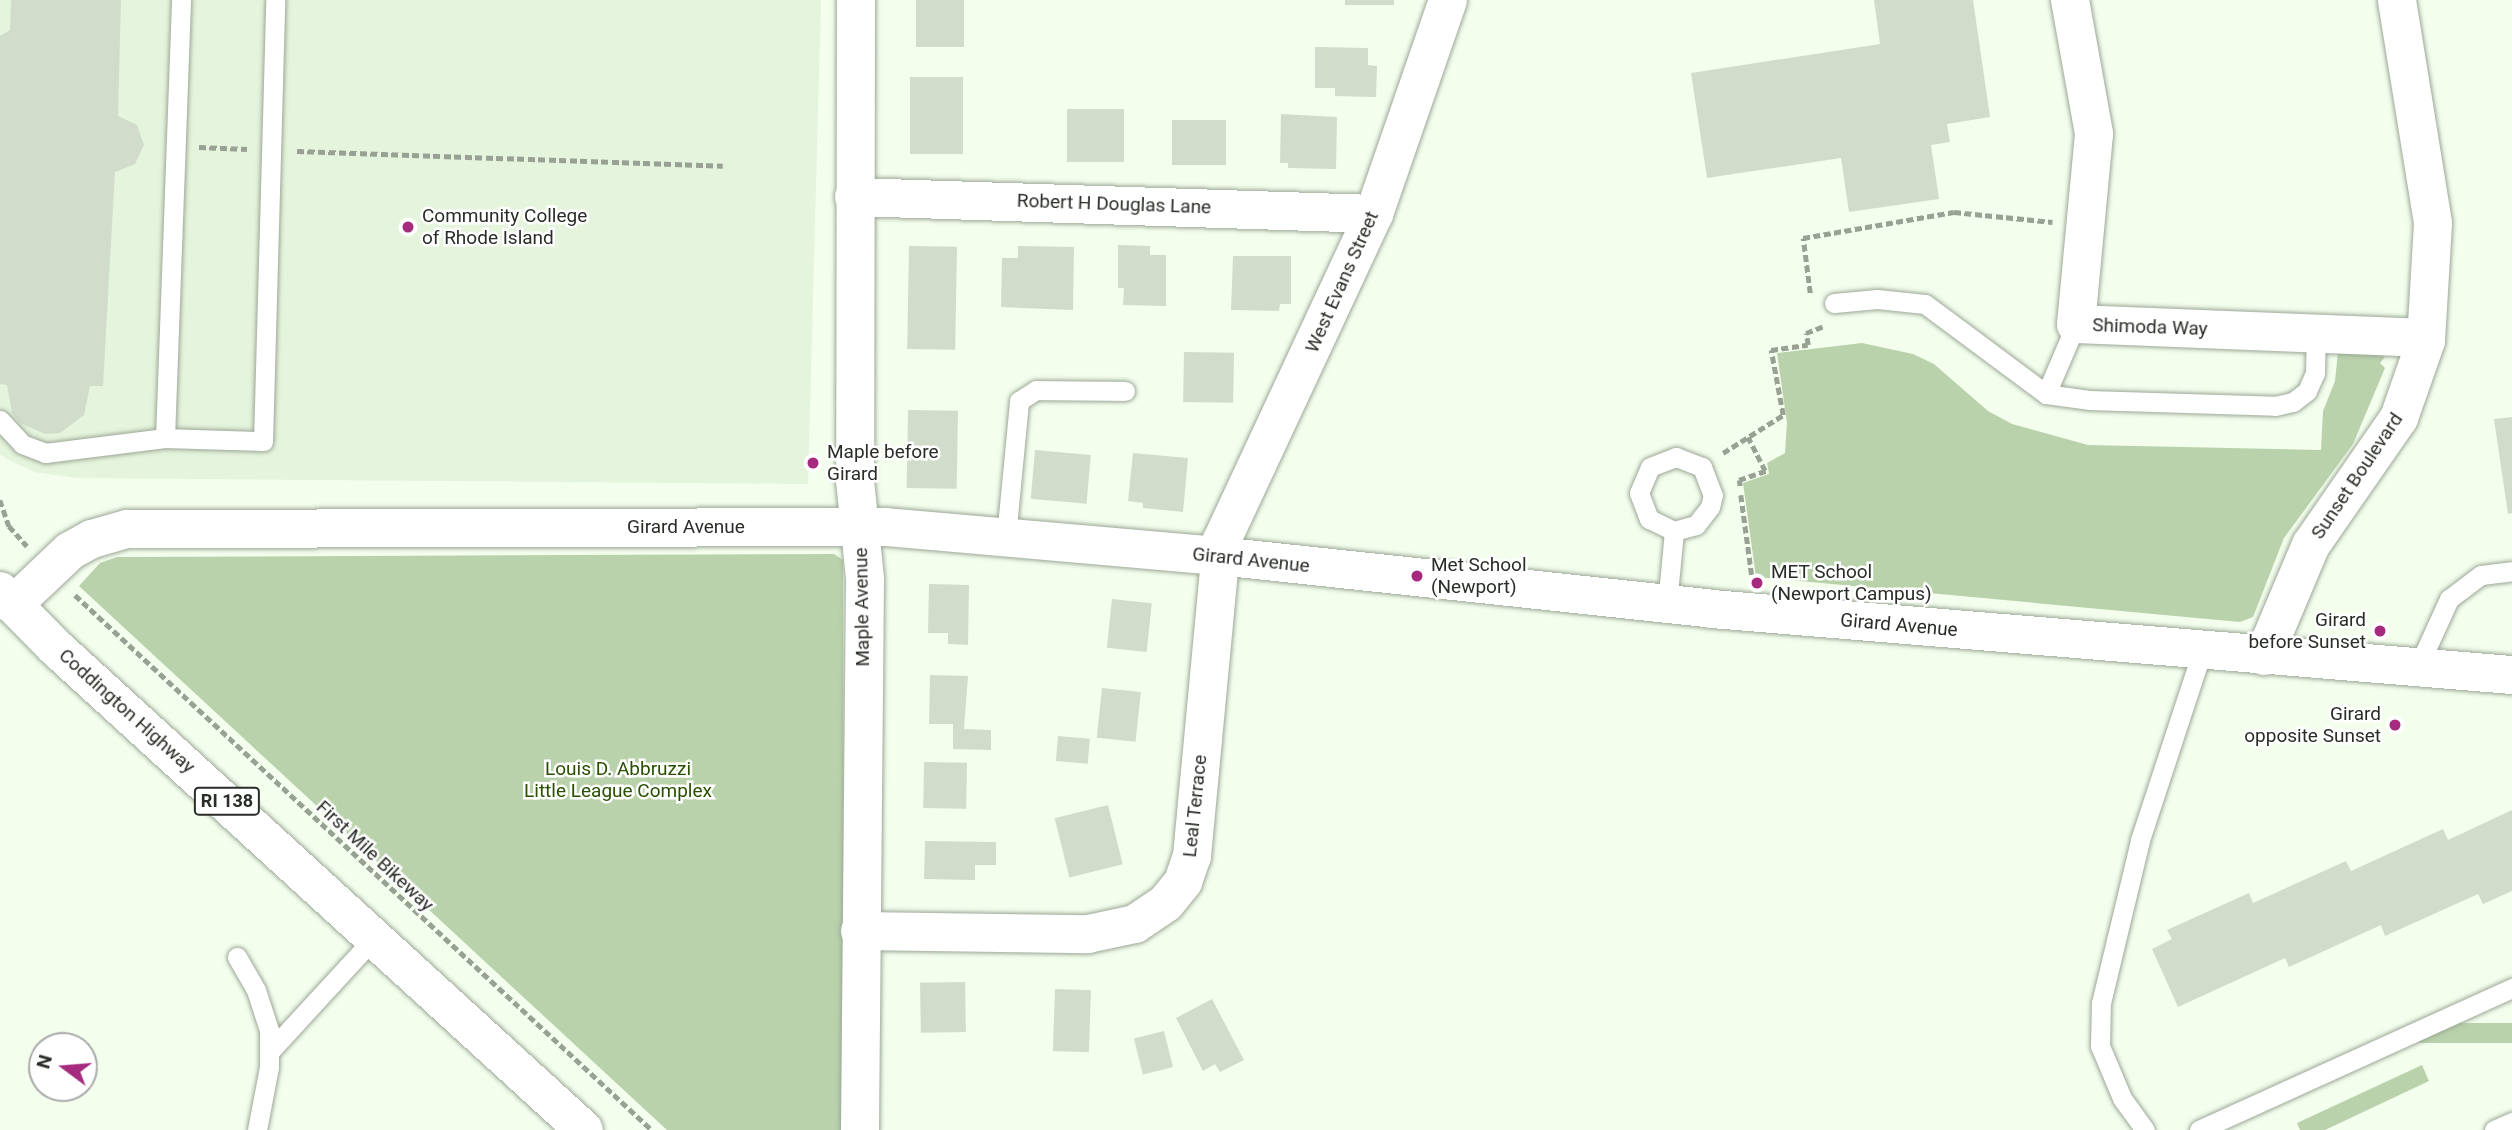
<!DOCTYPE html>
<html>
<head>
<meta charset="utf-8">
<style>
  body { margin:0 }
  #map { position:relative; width:2512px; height:1130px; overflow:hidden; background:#f3feed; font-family:Roboto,sans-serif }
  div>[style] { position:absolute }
  .built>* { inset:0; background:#e5f4dc }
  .green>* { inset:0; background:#b9d2ab; transform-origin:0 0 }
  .building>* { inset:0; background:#d1dccb; transform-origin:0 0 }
  .path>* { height:4.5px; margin-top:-2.25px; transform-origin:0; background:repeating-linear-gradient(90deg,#99a094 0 7px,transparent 0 10.5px) }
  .roads { filter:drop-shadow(0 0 2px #9ca797) drop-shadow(0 0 2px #9ca797) }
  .service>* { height:19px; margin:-9.5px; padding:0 9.5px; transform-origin:9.5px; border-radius:9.5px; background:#fff }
  .minor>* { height:38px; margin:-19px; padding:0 19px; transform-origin:19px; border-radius:19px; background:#fff }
  .tertiary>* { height:38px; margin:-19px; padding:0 19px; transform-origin:19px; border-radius:19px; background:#fff }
  .trunk>* { height:38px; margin:-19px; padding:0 19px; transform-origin:19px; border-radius:19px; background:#fff }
  .dots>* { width:19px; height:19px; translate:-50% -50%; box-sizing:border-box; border:4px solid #fff; border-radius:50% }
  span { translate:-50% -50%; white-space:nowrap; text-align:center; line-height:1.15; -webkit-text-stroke:5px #fff; paint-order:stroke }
  .shield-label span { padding:2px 5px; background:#fff; border:2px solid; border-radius:5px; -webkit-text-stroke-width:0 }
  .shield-label { font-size:18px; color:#292d27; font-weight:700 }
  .street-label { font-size:19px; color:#292d27 }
  .poi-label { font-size:19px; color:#292d27 }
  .left { translate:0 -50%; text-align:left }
  .right { translate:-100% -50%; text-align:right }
  .park-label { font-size:19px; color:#285000 }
  .north { position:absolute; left:28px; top:1032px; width:70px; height:70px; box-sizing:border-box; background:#fff; border:2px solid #a9aba9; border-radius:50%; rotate:286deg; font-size:19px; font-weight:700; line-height:28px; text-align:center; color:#292d27 }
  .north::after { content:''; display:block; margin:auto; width:24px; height:32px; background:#a62a7e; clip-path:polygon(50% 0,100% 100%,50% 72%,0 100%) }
</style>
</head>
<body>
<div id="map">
  <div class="built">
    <div style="clip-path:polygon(0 0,821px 0,808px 484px,78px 478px,34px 472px,7px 459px,0 454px)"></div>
  </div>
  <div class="green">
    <div style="clip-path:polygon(1862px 343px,1913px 354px,1934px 364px,1988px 411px,2012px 424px,2088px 445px,2321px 450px,2323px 411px,2335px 381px,2338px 352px,2376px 350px,2385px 357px,2380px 363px,2385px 368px,2353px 444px,2284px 538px,2253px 617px,2240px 622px,1756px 577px,1743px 483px,1769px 474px,1767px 463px,1785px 453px,1787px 423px,1777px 353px)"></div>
    <div style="clip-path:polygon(834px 554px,843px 560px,844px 1130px,667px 1130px,79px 586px,100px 563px,117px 557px)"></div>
    <div style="left:2512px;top:1023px;width:20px;height:93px;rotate:90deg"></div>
    <div style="clip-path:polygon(2422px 1065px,2429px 1081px,2325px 1130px,2300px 1130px,2297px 1123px)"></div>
  </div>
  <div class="building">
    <div style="clip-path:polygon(11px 0,121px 0,118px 116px,137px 125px,144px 145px,135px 164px,115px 172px,103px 386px,90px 386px,84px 415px,60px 433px,45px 434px,20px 423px,12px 413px,7px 385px,0 384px,0 36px,10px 30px)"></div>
    <div style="left:916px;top:0;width:48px;height:47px"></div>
    <div style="left:1345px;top:0;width:49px;height:5px"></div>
    <div style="clip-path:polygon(1874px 0,1973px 0,1990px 117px,1947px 124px,1950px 142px,1931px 145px,1939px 199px,1849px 212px,1841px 158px,1707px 178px,1691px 73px,1880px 44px)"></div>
    <div style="clip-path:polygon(1315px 47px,1368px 48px,1368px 65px,1377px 66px,1376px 97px,1335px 96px,1335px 88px,1315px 88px)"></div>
    <div style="left:910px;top:77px;width:53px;height:77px"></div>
    <div style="left:1067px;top:109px;width:57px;height:53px"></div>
    <div style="clip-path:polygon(1281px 114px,1337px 117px,1336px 169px,1288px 168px,1288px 163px,1280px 163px)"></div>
    <div style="left:1172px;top:120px;width:54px;height:45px"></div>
    <div style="clip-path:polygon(1118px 245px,1150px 246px,1150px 255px,1166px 255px,1166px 306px,1123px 305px,1124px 288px,1118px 288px)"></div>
    <div style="left:909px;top:246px;width:48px;height:103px;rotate:1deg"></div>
    <div style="clip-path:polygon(1018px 246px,1074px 247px,1073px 310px,1001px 307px,1002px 258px,1018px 258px)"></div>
    <div style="clip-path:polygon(1233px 256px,1291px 256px,1291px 304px,1280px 304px,1279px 311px,1231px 310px)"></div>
    <div style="left:1184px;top:352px;width:50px;height:50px;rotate:1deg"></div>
    <div style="left:908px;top:410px;width:50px;height:78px;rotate:1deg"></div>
    <div style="clip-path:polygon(2512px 417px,2512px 513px,2508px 514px,2494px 419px)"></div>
    <div style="left:1035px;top:450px;width:56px;height:49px;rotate:5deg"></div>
    <div style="clip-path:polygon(1133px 453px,1188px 458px,1183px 512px,1143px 508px,1143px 503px,1128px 501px)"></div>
    <div style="clip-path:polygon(929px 584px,969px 585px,968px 645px,948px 644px,948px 633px,928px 633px)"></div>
    <div style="left:1112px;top:599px;width:40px;height:49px;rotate:6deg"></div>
    <div style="clip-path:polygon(930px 675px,968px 676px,964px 729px,991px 730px,991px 750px,953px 749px,953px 724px,929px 724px)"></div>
    <div style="left:1102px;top:688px;width:39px;height:50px;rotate:6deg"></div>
    <div style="left:1058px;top:736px;width:32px;height:25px;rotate:5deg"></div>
    <div style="left:924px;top:762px;width:43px;height:46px;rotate:1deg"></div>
    <div style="left:1108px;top:805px;width:61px;height:55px;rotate:76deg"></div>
    <div style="clip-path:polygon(2512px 810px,2512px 891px,2483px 904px,2478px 894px,2385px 936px,2381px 925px,2289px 967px,2285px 958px,2178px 1007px,2152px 949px,2172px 939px,2167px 930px,2249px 893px,2253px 903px,2346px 861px,2351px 871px,2443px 829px,2448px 840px)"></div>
    <div style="clip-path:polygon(925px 841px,996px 842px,996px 865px,975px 865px,975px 880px,924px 879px)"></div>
    <div style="left:965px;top:982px;width:50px;height:45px;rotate:89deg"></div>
    <div style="left:1055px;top:989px;width:36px;height:62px;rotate:2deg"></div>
    <div style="clip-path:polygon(1212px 999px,1244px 1060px,1220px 1072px,1215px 1064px,1203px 1071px,1176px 1018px)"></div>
    <div style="left:1164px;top:1031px;width:37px;height:31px;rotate:76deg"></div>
  </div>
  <div class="path">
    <div style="left:199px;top:147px;width:48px;rotate:2.4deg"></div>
    <div style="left:297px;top:151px;width:426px;rotate:2deg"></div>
    <div style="left:1810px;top:293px;width:55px;rotate:-97.3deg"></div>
    <div style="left:1803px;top:238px;width:153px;rotate:-9.8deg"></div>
    <div style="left:1954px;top:212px;width:99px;rotate:5.8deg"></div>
    <div style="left:1723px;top:453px;width:71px;rotate:-32.3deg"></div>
    <div style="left:1783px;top:415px;width:66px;rotate:-100.5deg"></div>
    <div style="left:1771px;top:350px;width:37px;rotate:-8deg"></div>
    <div style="left:1808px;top:345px;width:12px;rotate:-99deg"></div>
    <div style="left:1806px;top:333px;width:19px;rotate:-21deg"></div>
    <div style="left:1740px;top:486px;width:6px;rotate:-99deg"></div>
    <div style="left:1739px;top:480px;width:28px;rotate:-19deg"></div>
    <div style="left:1765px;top:471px;width:38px;rotate:-117deg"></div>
    <div style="left:1741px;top:495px;width:82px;rotate:82.3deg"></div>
    <div style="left:0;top:500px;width:28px;rotate:71deg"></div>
    <div style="left:9px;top:526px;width:27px;rotate:48deg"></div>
    <div style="left:75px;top:595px;width:787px;rotate:42.84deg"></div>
  </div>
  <div class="roads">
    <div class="service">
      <div style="left:1834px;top:303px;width:43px;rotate:-5.3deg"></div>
      <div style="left:1877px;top:299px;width:48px;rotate:5.9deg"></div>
      <div style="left:1925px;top:304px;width:151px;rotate:36.6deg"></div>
      <div style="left:2046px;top:394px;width:43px;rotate:7.9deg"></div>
      <div style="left:2089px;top:400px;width:186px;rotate:1.8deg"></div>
      <div style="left:2275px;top:406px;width:18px;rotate:-13deg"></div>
      <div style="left:2293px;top:402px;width:18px;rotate:-38deg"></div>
      <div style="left:2307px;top:391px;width:20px;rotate:-66deg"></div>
      <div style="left:2315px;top:373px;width:40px;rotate:-88.6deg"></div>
      <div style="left:2046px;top:394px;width:76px;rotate:-66.8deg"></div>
      <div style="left:0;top:420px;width:33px;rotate:47deg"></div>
      <div style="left:22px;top:444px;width:25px;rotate:21deg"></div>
      <div style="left:45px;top:453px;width:121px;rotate:-7.1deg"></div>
      <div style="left:165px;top:438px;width:438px;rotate:-87.9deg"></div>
      <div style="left:165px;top:438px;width:98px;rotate:1.8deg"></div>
      <div style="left:263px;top:441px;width:441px;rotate:-88.4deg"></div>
      <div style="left:1006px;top:537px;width:137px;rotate:-84.5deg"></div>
      <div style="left:1019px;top:401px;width:20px;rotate:-33deg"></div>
      <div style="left:1036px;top:390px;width:89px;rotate:0.6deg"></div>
      <div style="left:1667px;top:604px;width:73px;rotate:-84.5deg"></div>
      <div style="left:1674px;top:531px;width:28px;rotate:-154deg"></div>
      <div style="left:1649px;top:519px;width:28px;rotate:-111deg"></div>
      <div style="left:1639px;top:493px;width:28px;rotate:-67deg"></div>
      <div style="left:1650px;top:467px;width:28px;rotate:-21deg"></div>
      <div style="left:1676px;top:457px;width:28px;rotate:21deg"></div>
      <div style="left:1702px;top:467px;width:30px;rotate:69deg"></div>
      <div style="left:1713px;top:495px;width:12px;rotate:104deg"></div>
      <div style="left:1710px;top:507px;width:23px;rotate:128deg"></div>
      <div style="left:1696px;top:525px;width:23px;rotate:165deg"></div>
      <div style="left:2418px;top:667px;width:75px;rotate:-65.5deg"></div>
      <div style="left:2449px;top:599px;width:40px;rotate:-37deg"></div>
      <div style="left:2481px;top:575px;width:31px;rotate:-7deg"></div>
      <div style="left:237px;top:957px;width:38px;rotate:60deg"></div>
      <div style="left:256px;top:990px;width:42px;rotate:72deg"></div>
      <div style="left:269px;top:1030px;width:37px;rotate:90deg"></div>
      <div style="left:269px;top:1067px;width:64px;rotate:100.8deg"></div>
      <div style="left:271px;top:1050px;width:154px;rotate:-47.4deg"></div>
      <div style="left:2145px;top:1130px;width:39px;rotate:-126deg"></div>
      <div style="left:2122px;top:1098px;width:56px;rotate:-112.9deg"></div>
      <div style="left:2100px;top:1046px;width:43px;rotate:-88.7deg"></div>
      <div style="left:2101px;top:1003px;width:168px;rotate:-76.5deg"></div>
      <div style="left:2140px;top:840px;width:199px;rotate:-71.8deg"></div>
      <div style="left:2199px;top:1130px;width:344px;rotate:-24.4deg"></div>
      <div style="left:2494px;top:1130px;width:20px;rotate:-24deg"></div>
    </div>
    <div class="minor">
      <div style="left:2070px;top:0;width:136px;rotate:79.8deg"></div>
      <div style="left:2094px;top:134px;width:191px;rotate:95.4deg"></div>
      <div style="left:2076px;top:324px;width:350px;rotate:2.3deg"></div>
      <div style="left:854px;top:197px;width:520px;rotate:1.87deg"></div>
      <div style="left:2264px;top:656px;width:121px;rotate:-67.1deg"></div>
      <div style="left:2311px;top:545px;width:155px;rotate:-55.3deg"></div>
      <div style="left:2399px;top:418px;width:82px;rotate:-70.7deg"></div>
      <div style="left:2426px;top:341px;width:118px;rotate:-86.6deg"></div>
      <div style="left:2433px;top:223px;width:226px;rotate:-99.2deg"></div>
      <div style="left:860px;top:931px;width:228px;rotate:0.8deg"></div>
      <div style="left:1088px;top:934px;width:48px;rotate:-12deg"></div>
      <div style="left:1135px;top:924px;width:37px;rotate:-34deg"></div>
      <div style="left:1166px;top:903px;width:27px;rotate:-51deg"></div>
      <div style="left:1183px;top:882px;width:28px;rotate:-71deg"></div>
      <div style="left:1192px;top:856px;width:317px;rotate:-84.6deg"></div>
      <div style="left:1222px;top:540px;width:360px;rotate:-65deg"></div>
      <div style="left:1374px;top:214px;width:226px;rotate:-70.9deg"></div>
    </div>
    <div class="tertiary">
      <div style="left:856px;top:0;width:480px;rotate:90.1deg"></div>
      <div style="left:855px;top:480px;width:100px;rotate:84.2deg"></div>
      <div style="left:865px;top:579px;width:551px;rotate:90.52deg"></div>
      <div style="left:13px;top:605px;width:79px;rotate:-43.5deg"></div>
      <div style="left:70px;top:551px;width:25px;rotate:-29deg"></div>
      <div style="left:92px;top:539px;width:37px;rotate:-16deg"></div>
      <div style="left:128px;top:529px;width:758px;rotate:-0.15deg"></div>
      <div style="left:886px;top:527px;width:334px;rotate:5deg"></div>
      <div style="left:1219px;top:556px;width:496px;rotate:6.1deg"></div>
      <div style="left:1712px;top:609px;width:803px;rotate:4.72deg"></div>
    </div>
    <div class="trunk">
      <div style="left:0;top:591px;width:78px;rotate:45.5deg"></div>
      <div style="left:55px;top:647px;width:716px;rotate:42.4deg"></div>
    </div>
  </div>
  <div class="dots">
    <div style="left:408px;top:227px;background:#a62a7e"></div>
    <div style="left:813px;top:463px;background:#a62a7e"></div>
    <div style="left:1417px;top:576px;background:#a62a7e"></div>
    <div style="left:1757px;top:583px;background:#a62a7e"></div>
    <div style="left:2380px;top:631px;background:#a62a7e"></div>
    <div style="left:2395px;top:725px;background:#a62a7e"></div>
  </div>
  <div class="shield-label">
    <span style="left:227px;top:801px">RI 138</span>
  </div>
  <div class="street-label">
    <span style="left:1114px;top:204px;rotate:2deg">Robert H Douglas Lane</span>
    <span style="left:1342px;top:282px;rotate:-66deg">West Evans Street</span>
    <span style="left:2150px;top:327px;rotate:2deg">Shimoda Way</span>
    <span style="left:2357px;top:476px;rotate:-56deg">Sunset Boulevard</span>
    <span style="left:686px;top:527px">Girard Avenue</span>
    <span style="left:1251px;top:560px;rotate:6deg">Girard Avenue</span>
    <span style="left:862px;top:607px;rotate:-91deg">Maple Avenue</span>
    <span style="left:1899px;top:625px;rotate:5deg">Girard Avenue</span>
    <span style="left:127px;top:711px;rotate:42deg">Coddington Highway</span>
    <span style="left:1195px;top:806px;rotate:-84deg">Leal Terrace</span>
    <span style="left:375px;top:856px;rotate:43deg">First Mile Bikeway</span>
  </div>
  <div class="poi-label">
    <span class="left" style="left:422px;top:227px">Community College<br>of Rhode Island</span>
    <span class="left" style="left:827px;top:463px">Maple before<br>Girard</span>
    <span class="left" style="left:1431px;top:576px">Met School<br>(Newport)</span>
    <span class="left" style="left:1771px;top:583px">MET School<br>(Newport Campus)</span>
    <span class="right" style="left:2366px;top:631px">Girard<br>before Sunset</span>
    <span class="right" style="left:2381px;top:725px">Girard<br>opposite Sunset</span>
  </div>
  <div class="park-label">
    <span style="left:618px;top:780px">Louis D. Abbruzzi<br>Little League Complex</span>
  </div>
  <div class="north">N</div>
</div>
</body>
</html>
